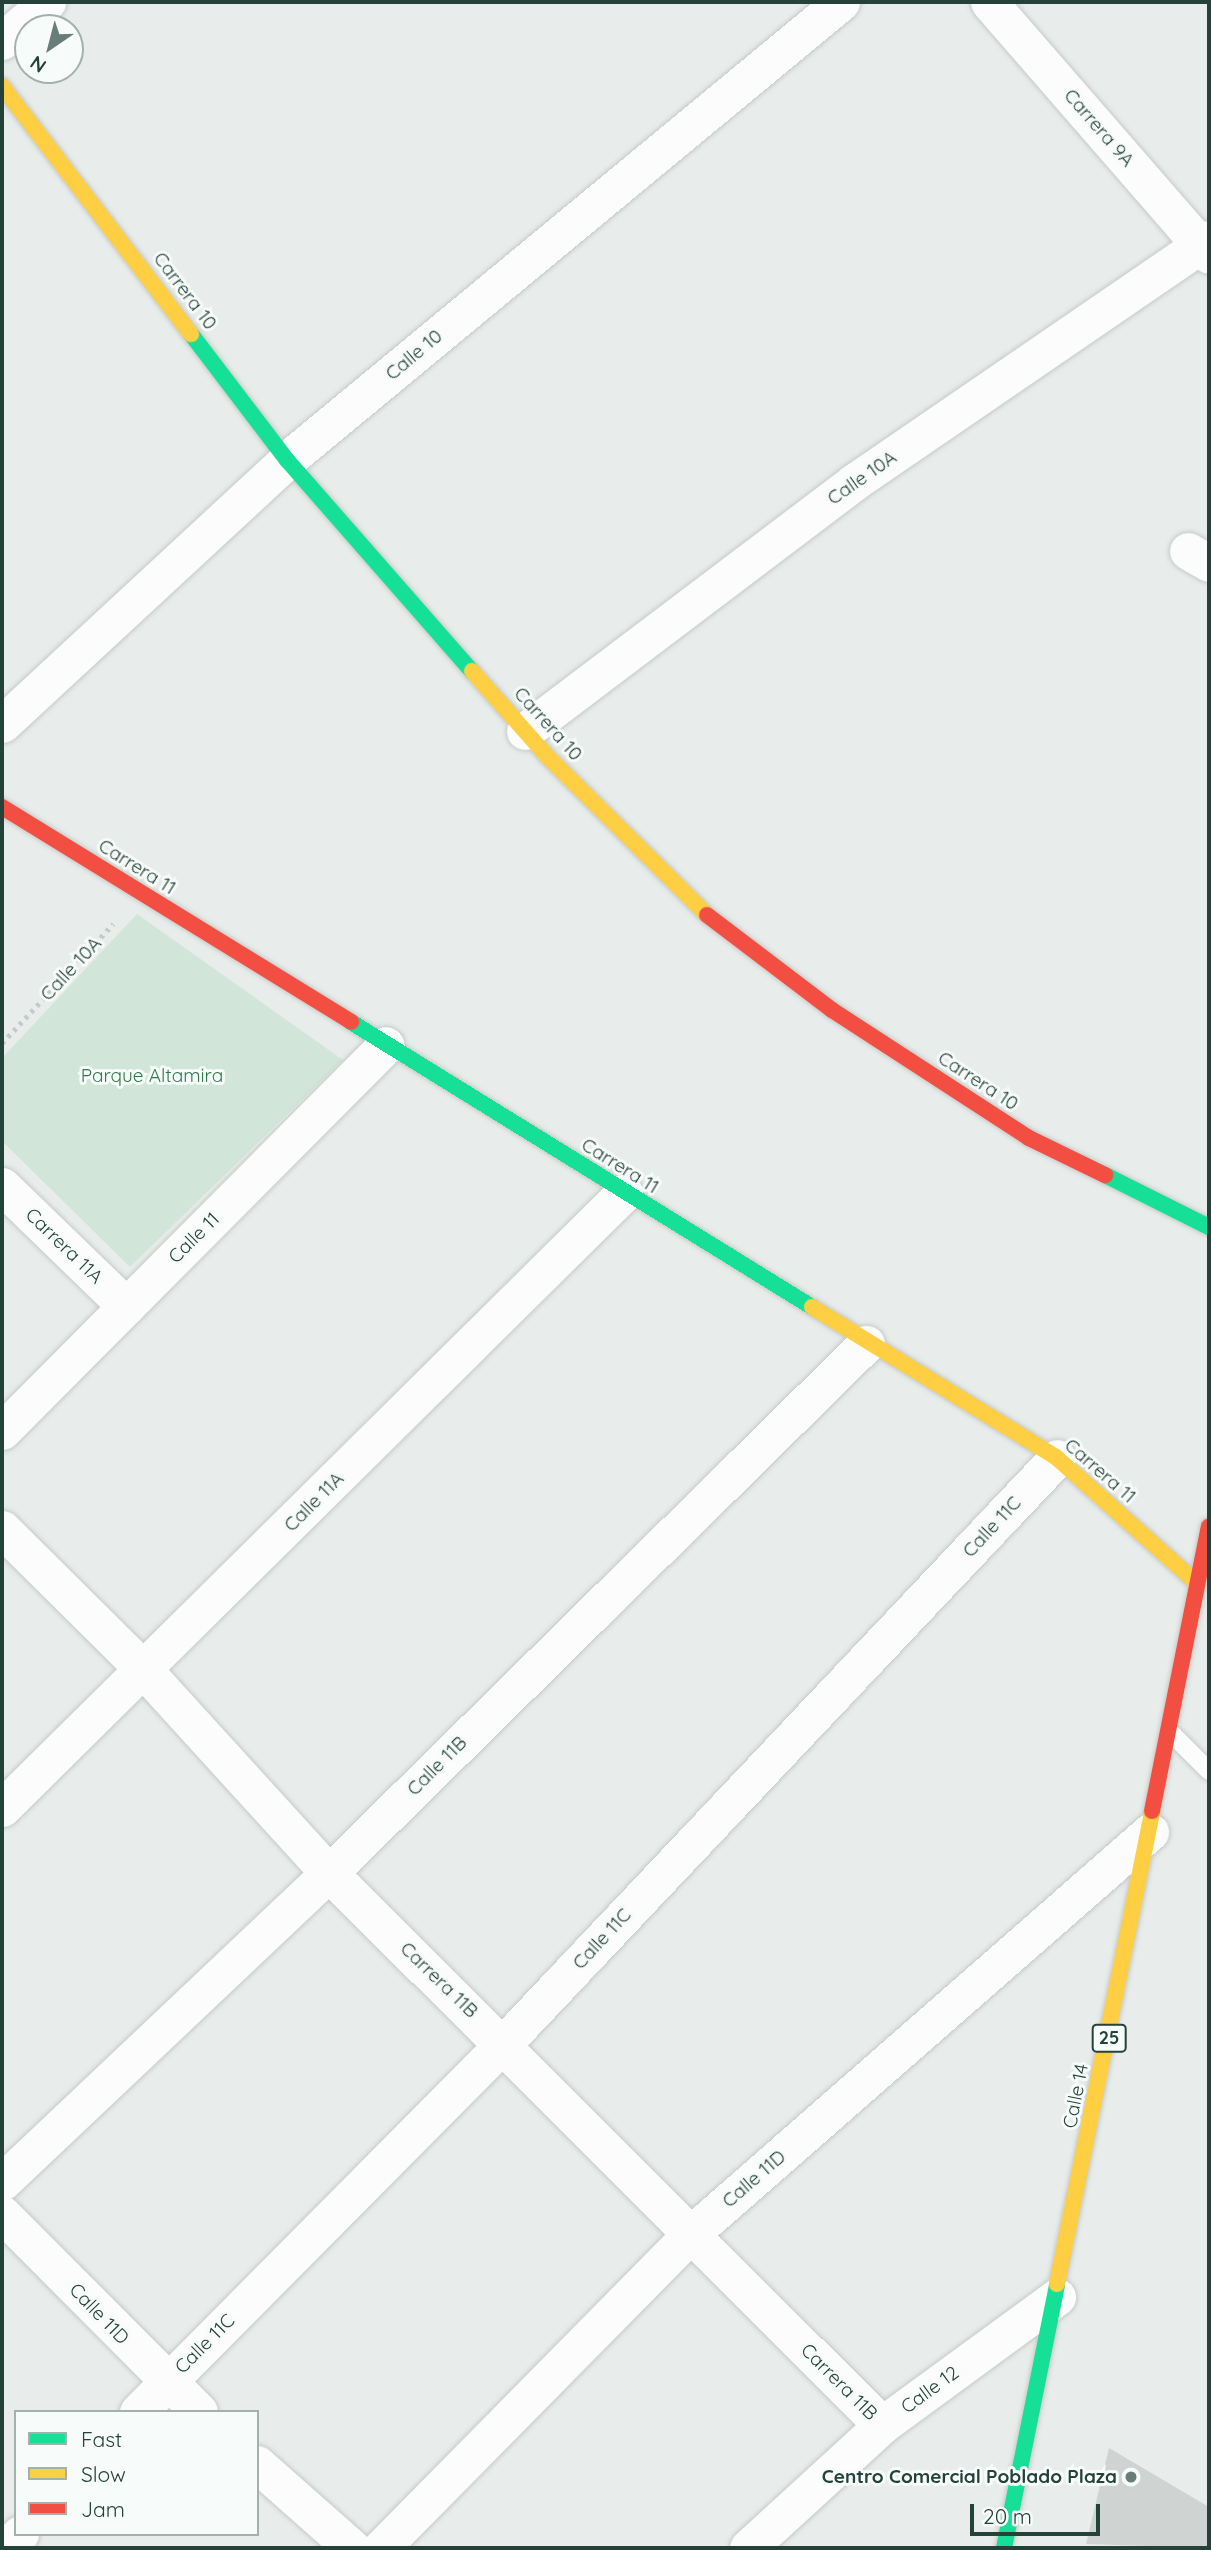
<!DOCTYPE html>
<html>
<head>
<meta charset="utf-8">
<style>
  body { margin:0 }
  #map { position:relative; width:1211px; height:2550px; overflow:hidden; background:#e8edeb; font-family:Quicksand,sans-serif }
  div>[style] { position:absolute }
  .green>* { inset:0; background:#d1e6d8 }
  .building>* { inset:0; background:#cfd4d2 }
  .path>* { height:4.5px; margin-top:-2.25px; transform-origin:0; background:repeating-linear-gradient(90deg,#c3ccca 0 3.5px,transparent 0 8.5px) }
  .roads { filter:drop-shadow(0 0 2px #c5cac8) drop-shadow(0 0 2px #c5cac8) }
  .lane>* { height:18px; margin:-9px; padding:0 9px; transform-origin:9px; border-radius:9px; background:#fcfcfc }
  .street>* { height:37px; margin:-18.5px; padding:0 18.5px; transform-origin:18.5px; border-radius:18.5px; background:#fcfcfc }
  .fast>* { height:16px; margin:-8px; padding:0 8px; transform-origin:8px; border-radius:8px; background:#16e098 }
  .slow>* { height:16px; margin:-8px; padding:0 8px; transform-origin:8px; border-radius:8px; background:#ffcf43 }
  .jam>* { height:16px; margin:-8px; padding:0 8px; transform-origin:8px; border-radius:8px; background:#f24e42 }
  .dots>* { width:19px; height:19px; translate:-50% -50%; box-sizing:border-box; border:4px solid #f7fbf9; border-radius:50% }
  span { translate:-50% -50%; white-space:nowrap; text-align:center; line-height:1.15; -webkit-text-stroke:6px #f7fbf9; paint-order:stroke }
  .shield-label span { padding:2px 5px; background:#f7fbf9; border:2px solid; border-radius:5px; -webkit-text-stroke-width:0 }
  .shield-label { font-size:18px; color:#24423a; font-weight:700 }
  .street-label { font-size:19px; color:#24423a }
  .park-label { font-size:19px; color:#2d7a4b }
  .poi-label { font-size:19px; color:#24423a; font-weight:700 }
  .right { translate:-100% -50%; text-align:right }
  .frame { position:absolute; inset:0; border:4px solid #24423a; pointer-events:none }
  .legend { position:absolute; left:14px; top:2410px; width:245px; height:126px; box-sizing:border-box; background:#f7fbf9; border:2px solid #a3b1ad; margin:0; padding:9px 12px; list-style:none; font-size:21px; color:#24423a }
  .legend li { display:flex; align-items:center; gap:14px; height:35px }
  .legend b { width:35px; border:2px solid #a3b1ad }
  .north { position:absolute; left:14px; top:14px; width:70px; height:70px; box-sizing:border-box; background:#f7fbf9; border:2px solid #a3b1ad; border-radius:50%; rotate:215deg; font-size:19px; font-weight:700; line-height:28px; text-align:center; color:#24423a }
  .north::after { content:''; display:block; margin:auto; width:24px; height:32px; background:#697e78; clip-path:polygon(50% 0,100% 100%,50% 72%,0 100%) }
  .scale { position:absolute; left:970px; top:2504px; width:130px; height:32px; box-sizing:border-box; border:4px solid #24423a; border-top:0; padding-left:9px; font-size:21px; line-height:24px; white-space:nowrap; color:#24423a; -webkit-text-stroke:5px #f7fbf9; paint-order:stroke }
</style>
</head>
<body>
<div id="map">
  <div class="green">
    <div style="clip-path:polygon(137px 914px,343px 1060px,130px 1267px,2px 1141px,2px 1058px)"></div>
  </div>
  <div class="building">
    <div style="clip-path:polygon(1109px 2448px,1209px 2507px,1209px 2548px,1086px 2544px)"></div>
  </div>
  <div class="path">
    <div style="left:2px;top:1043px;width:163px;rotate:-47deg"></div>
  </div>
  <div class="roads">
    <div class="lane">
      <div style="left:1170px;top:1732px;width:55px;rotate:45deg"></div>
    </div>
    <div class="street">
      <div style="left:989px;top:2px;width:335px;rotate:49deg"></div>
      <div style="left:2px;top:41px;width:60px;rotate:-40.9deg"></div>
      <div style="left:1188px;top:551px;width:24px;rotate:30deg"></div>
      <div style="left:2px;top:724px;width:388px;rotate:-42.8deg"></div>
      <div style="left:287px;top:460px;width:719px;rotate:-39.58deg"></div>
      <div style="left:525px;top:731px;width:413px;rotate:-37.1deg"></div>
      <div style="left:854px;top:482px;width:430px;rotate:-34.4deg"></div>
      <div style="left:2px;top:1186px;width:173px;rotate:44.1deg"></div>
      <div style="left:2px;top:1431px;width:544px;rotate:-45.15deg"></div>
      <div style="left:2px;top:1529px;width:200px;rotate:44.8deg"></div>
      <div style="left:144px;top:1670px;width:275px;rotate:47.7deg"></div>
      <div style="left:329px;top:1873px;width:781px;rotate:44.95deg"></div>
      <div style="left:2px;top:1808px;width:875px;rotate:-44.68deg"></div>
      <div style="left:2px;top:2182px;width:450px;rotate:-43.4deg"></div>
      <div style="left:329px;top:1873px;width:754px;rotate:-44.57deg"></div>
      <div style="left:2px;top:2214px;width:279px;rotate:45.1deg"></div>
      <div style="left:138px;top:2412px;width:520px;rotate:-45.23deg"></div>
      <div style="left:504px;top:2043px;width:805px;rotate:-46.61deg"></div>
      <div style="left:257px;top:2464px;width:127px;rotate:41.5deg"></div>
      <div style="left:7px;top:2548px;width:19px;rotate:-47deg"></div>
      <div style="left:381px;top:2548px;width:443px;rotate:-45.4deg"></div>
      <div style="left:692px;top:2233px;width:609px;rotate:-41.2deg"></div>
      <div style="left:748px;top:2548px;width:182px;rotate:-42.5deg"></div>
      <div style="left:882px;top:2425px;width:217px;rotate:-36.2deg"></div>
    </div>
    <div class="fast">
      <div style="left:191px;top:334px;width:158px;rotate:52.7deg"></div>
      <div style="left:287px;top:460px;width:281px;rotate:48.8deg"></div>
      <div style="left:351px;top:1022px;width:542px;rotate:31.73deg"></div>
      <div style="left:1105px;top:1175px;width:116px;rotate:26.6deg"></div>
      <div style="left:1004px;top:2548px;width:269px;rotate:-78.6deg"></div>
    </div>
    <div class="slow">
      <div style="left:2px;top:86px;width:312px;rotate:52.7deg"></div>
      <div style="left:472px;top:671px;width:113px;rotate:48.6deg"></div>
      <div style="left:547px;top:756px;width:226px;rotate:44.8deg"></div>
      <div style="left:812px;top:1307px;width:288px;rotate:31.6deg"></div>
      <div style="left:1057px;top:1458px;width:188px;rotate:41.8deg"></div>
      <div style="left:1057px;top:2284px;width:482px;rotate:-78.6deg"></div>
    </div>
    <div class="jam">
      <div style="left:2px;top:807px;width:410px;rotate:31.6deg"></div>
      <div style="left:707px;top:915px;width:157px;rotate:37.2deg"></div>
      <div style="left:832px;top:1010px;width:235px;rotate:33deg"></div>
      <div style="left:1029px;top:1138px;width:85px;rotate:26deg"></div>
      <div style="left:1152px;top:1811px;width:290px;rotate:-78.7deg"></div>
    </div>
  </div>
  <div class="dots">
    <div style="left:1131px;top:2477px;background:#697e78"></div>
  </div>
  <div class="shield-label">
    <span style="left:1109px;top:2038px">25</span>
  </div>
  <div class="street-label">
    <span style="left:1099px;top:128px;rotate:49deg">Carrera 9A</span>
    <span style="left:185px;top:291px;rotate:53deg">Carrera 10</span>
    <span style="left:414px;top:355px;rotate:-40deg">Calle 10</span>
    <span style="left:862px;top:478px;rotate:-35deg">Calle 10A</span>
    <span style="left:548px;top:724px;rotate:48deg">Carrera 10</span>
    <span style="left:137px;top:867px;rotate:32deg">Carrera 11</span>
    <span style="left:71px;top:969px;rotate:-47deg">Calle 10A</span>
    <span style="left:978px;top:1081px;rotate:33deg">Carrera 10</span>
    <span style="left:620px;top:1166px;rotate:32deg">Carrera 11</span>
    <span style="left:194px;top:1238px;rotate:-45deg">Calle 11</span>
    <span style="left:64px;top:1246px;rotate:44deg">Carrera 11A</span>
    <span style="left:1100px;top:1471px;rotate:41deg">Carrera 11</span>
    <span style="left:314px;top:1502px;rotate:-45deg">Calle 11A</span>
    <span style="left:992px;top:1527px;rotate:-47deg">Calle 11C</span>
    <span style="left:437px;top:1766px;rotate:-45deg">Calle 11B</span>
    <span style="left:602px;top:1939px;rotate:-47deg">Calle 11C</span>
    <span style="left:439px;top:1980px;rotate:44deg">Carrera 11B</span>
    <span style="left:1076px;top:2096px;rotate:-79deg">Calle 14</span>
    <span style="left:754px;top:2179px;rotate:-41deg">Calle 11D</span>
    <span style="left:99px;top:2314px;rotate:46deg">Calle 11D</span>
    <span style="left:205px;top:2344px;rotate:-45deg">Calle 11C</span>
    <span style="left:839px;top:2382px;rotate:45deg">Carrera 11B</span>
    <span style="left:930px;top:2390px;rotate:-36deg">Calle 12</span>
  </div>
  <div class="park-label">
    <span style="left:152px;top:1076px">Parque Altamira</span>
  </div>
  <div class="poi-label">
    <span class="right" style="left:1117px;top:2477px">Centro Comercial Poblado Plaza</span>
  </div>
  <div class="frame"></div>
  <ul class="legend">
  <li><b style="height:9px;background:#16e098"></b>Fast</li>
  <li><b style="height:9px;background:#ffcf43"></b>Slow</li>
  <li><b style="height:9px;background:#f24e42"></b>Jam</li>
  </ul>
  <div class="north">N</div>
  <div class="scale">20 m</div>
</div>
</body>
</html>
